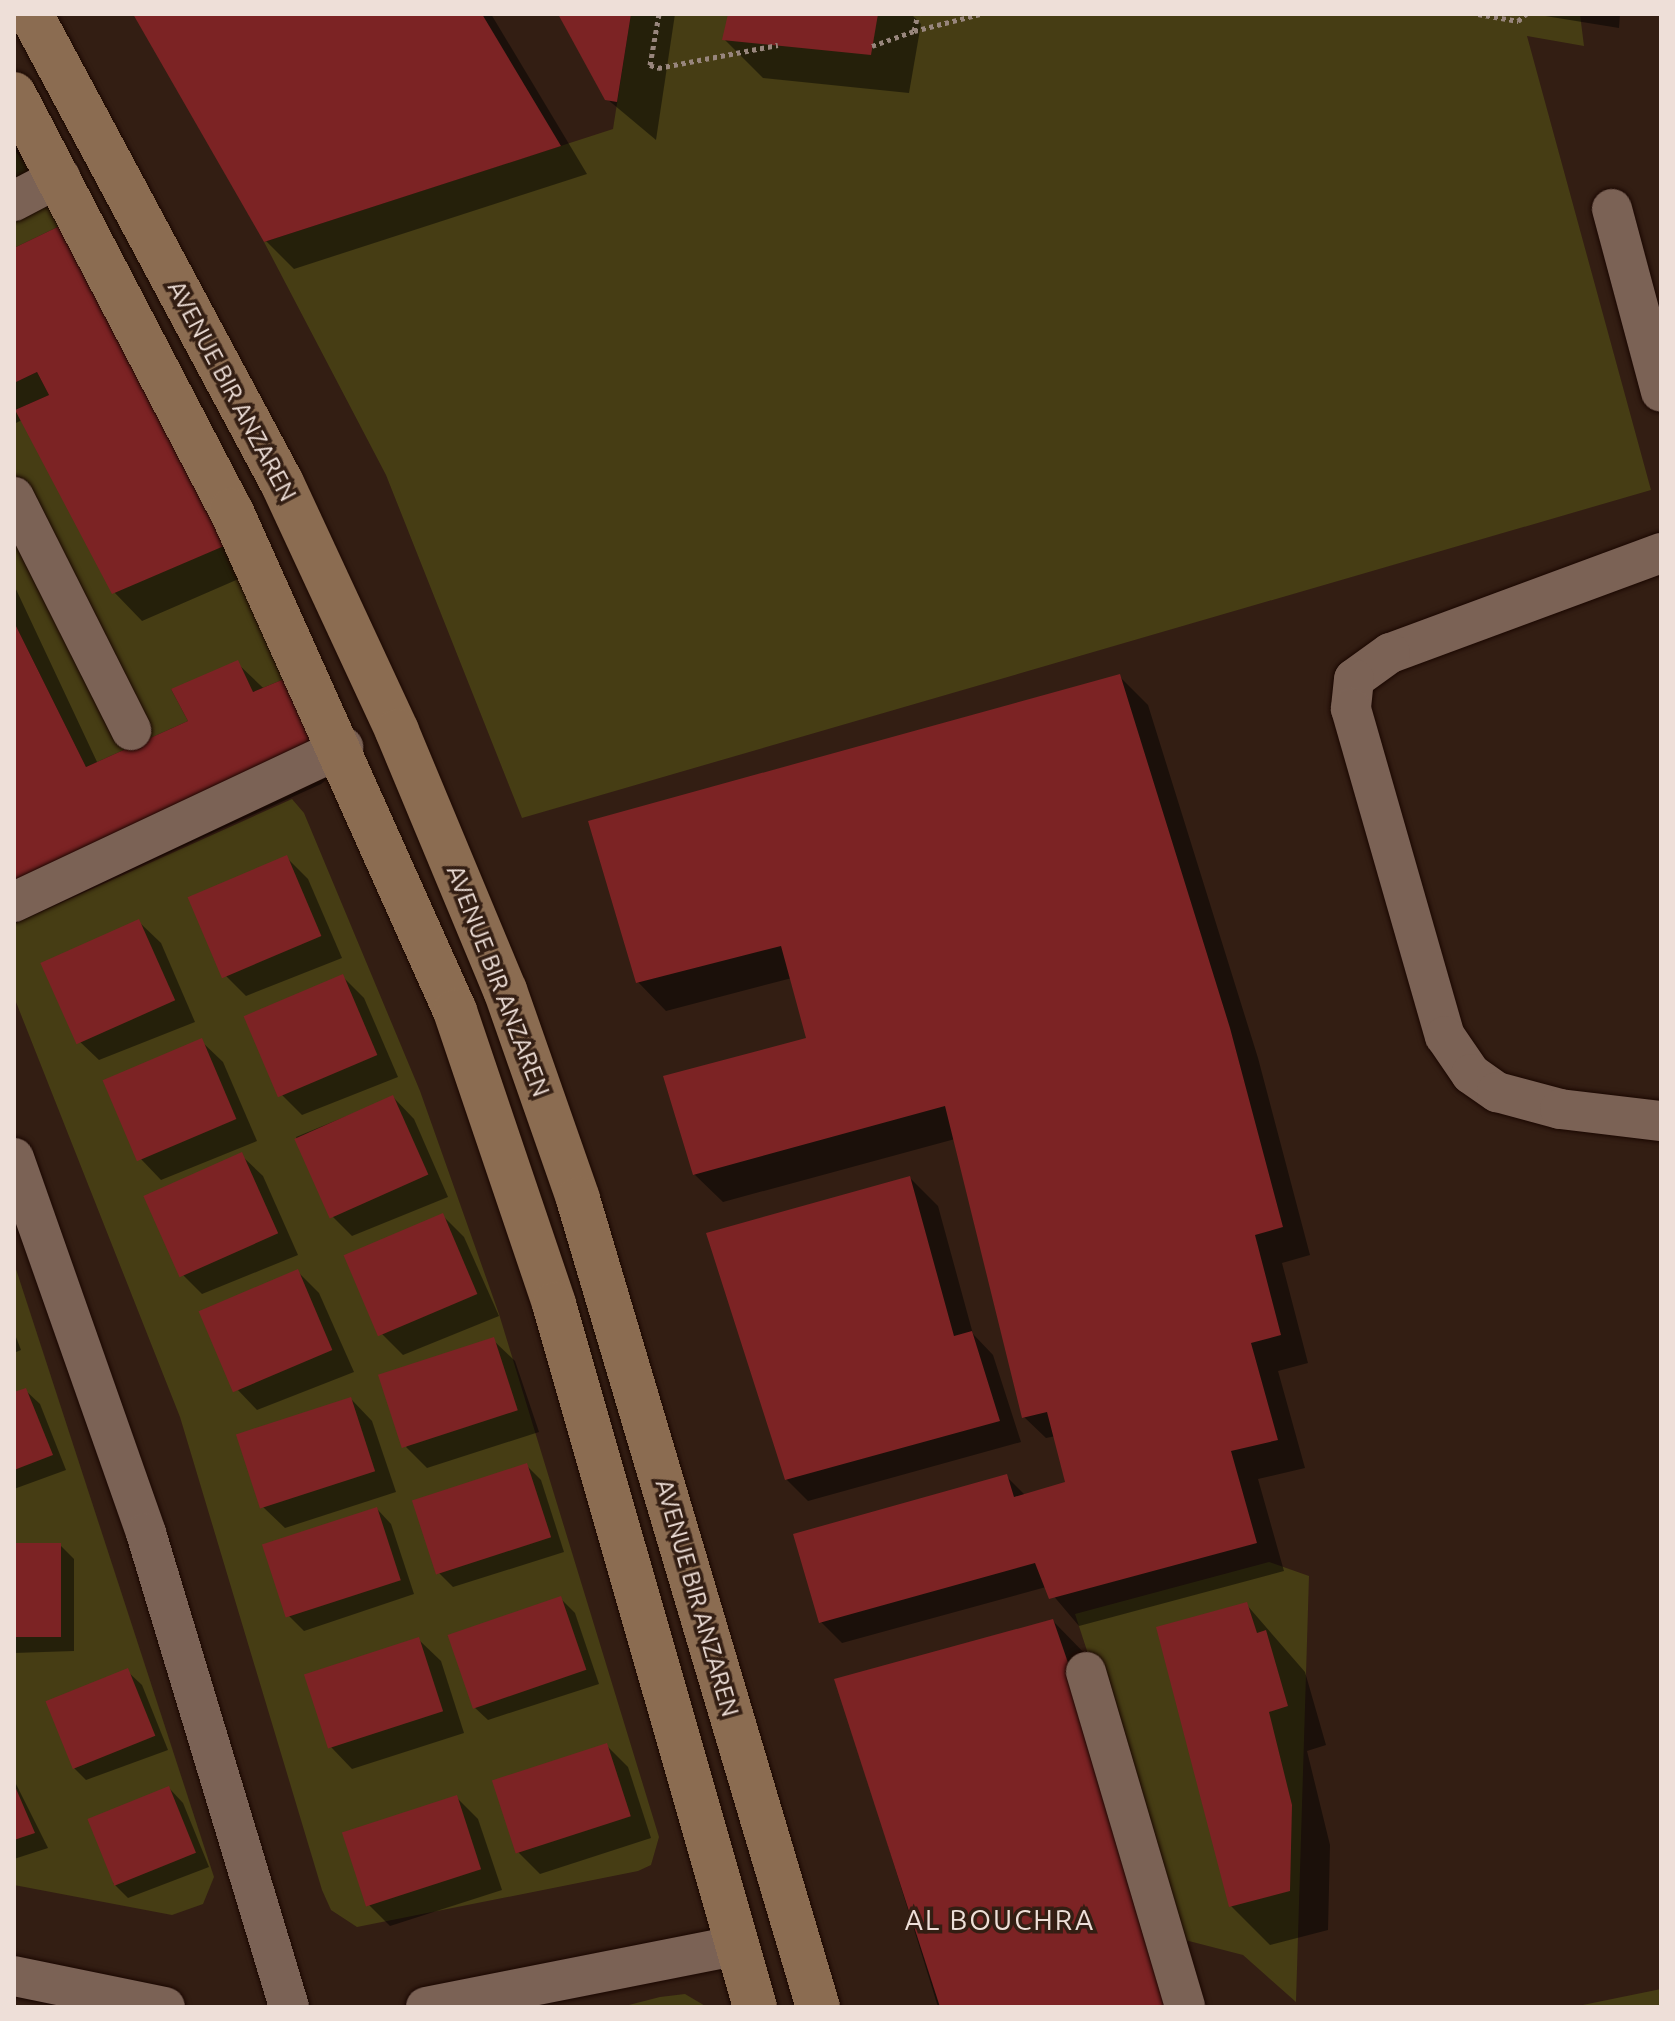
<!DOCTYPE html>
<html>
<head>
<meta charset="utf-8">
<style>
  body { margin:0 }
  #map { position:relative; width:1675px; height:2021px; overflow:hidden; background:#331e13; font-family:Ubuntu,sans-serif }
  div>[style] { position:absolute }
  .green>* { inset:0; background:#463d14 }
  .shadow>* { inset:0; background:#0007 }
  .building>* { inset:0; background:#7c2324; transform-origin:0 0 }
  .path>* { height:5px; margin-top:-2.5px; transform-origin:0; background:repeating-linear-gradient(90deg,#98867d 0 4px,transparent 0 8px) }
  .roads { filter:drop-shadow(0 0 2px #1a0701) drop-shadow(0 0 2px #1a0701) }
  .minor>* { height:40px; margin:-20px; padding:0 20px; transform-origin:20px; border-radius:20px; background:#7b6255 }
  .secondary>* { height:44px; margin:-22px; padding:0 22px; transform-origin:22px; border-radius:22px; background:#8b6c51 }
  span { translate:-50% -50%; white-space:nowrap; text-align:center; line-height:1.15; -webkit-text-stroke:7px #331e13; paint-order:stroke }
  .street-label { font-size:24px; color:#eedfd8 }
  .quarter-label { font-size:28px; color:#eedfd8; letter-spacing:2px }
  .frame { position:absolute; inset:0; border:16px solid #eedfd8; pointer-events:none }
</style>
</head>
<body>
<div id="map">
  <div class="green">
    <div style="clip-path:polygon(631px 14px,1580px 14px,1584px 46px,1527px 36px,1651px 490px,522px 818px,386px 475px,264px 242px,613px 129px)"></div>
    <div style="clip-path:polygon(14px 149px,68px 222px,14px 248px)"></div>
    <div style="clip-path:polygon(37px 372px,49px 395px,15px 410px,224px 546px,289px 677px,253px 692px,171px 689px,188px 721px,86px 767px,14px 622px,14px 383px)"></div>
    <div style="clip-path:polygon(292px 799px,304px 813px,420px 1091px,499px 1314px,659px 1837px,651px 1865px,638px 1871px,357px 1927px,331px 1910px,322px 1890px,180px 1417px,14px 997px,14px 924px)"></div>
    <div style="clip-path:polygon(14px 1263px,214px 1877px,203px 1904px,172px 1915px,14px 1885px)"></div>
    <div style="clip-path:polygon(1269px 1562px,1309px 1576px,1296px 2002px,1243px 1955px,1181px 1939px,1075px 1614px)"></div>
    <div style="clip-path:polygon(1661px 1989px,1661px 2007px,1573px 2007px)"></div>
    <div style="clip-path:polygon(685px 1994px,707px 2007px,621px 2007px,660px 1997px)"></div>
  </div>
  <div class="shadow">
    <div style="clip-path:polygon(136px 14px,491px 14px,587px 174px,294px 269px,266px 241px)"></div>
    <div style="clip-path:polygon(561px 14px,675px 14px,656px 140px,607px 99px)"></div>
    <div style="clip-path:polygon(730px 14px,911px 14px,921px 24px,909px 93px,763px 78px,724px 39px)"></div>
    <div style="clip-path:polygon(1533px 14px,1620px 14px,1619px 28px)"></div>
    <div style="clip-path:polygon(14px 130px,42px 178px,14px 193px)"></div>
    <div style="clip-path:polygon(14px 250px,250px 574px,142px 621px,114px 592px,22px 420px,14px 424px)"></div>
    <div style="clip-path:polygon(14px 585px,98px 764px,191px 722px,237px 663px,344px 765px,321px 784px,31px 915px,14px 898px)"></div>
    <div style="clip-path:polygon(1119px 676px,1148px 705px,1258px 1058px,1310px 1255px,1282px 1263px,1308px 1363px,1278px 1371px,1305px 1468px,1258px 1479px,1284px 1571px,1079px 1626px,1046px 1587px,842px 1643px,821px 1622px,1006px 1476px,1026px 1496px,1068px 1483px,1056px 1436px,1046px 1438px,1024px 1417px,955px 1139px,723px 1202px,694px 1174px,808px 1040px,792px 978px,666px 1011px,638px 982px)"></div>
    <div style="clip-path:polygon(286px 857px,308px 879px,342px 958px,246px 996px,225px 975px)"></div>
    <div style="clip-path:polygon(139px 922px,161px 943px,195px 1022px,99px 1060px,77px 1039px)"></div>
    <div style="clip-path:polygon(342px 976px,364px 998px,398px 1077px,302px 1115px,280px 1093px)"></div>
    <div style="clip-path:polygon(201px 1041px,223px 1062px,257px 1141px,161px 1180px,140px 1158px)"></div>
    <div style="clip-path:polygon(393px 1097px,414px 1119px,448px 1197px,352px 1236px,330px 1214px,296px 1137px)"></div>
    <div style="clip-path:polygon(241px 1155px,263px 1176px,298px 1255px,202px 1294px,180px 1272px)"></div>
    <div style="clip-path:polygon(910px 1178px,938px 1206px,973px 1334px,993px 1355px,1021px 1442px,808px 1501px,786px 1479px,708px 1234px)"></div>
    <div style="clip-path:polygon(443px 1216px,464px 1237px,499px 1316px,403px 1355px,381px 1333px,346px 1256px)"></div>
    <div style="clip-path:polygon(297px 1271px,319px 1293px,354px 1372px,257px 1410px,236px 1388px)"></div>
    <div style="clip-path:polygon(14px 1332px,21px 1350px,14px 1353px)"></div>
    <div style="clip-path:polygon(493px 1340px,515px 1361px,539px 1432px,427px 1468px,406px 1447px)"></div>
    <div style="clip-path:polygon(25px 1390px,40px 1404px,66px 1470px,14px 1489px,14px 1394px)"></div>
    <div style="clip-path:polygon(351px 1399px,372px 1421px,396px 1492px,285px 1528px,263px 1507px)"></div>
    <div style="clip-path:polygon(527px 1466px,541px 1480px,564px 1552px,453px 1587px,439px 1573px)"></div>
    <div style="clip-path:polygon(377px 1509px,391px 1524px,414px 1594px,304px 1631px,289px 1616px)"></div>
    <div style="clip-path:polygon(60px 1545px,74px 1559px,74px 1651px,14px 1653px,14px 1546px)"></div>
    <div style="clip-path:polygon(561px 1599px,575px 1613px,599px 1684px,488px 1720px,473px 1706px)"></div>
    <div style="clip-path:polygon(1246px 1604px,1305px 1672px,1326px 1745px,1307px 1751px,1330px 1845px,1328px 1930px,1270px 1945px,1231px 1906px)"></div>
    <div style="clip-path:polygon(1053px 1621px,1092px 1661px,1196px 2007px,938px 2007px,837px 1680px)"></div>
    <div style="clip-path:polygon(419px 1640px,441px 1661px,464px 1733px,352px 1769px,331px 1747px)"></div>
    <div style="clip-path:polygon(127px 1671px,142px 1685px,168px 1750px,86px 1780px,72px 1766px)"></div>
    <div style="clip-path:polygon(606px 1745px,628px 1767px,651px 1838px,540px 1874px,518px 1852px)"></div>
    <div style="clip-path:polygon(14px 1780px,48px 1848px,14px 1859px)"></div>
    <div style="clip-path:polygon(169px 1788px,183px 1803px,209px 1867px,128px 1898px,113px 1883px)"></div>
    <div style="clip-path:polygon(457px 1798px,478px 1819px,502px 1890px,390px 1926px,369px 1905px)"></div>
  </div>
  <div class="building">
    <div style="clip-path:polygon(133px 14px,482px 14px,561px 146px,264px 242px)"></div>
    <div style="clip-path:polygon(558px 14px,631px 14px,617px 102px,605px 100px)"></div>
    <div style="clip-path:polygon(728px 14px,878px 14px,871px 55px,722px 40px)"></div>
    <div style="clip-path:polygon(68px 222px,224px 546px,112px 594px,15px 410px,49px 395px,37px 372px,14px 383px,14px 248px)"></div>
    <div style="clip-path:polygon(14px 622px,86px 767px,188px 721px,171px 689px,238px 660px,253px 692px,289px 677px,317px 736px,293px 757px,14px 885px)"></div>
    <div style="clip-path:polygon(1120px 674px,1230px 1028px,1283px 1227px,1255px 1235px,1281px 1335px,1251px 1343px,1278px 1440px,1231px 1451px,1257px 1543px,1049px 1599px,1035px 1563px,819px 1623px,793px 1534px,1007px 1474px,1014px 1497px,1065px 1482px,1047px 1412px,1022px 1418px,945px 1106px,693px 1175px,663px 1076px,806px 1038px,781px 946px,636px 983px,588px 821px)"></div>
    <div style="left:287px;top:855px;width:88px;height:108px;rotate:67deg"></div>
    <div style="left:139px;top:919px;width:89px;height:108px;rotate:66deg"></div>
    <div style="left:343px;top:974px;width:88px;height:108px;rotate:67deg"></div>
    <div style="left:202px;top:1038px;width:88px;height:108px;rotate:67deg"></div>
    <div style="left:393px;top:1095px;width:87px;height:108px;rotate:66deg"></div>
    <div style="left:242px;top:1152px;width:89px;height:108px;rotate:66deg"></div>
    <div style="clip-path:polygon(910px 1176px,954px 1336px,972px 1331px,1000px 1421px,785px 1480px,706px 1233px)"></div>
    <div style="left:443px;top:1213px;width:88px;height:108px;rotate:67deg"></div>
    <div style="left:298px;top:1269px;width:88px;height:108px;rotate:67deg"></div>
    <div style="left:494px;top:1337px;width:77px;height:122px;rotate:72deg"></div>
    <div style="clip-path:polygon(26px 1388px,53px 1455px,14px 1470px,14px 1392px)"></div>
    <div style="left:351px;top:1397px;width:78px;height:121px;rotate:72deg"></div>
    <div style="left:527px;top:1463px;width:78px;height:121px;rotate:72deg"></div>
    <div style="left:377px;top:1507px;width:77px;height:121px;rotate:72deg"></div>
    <div style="left:61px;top:1543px;width:94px;height:47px;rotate:90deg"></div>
    <div style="left:561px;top:1596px;width:78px;height:120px;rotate:71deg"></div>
    <div style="clip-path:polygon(1247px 1602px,1257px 1633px,1266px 1630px,1288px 1706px,1269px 1712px,1292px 1805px,1290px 1891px,1229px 1907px,1156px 1627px)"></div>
    <div style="clip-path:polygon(1053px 1619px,1116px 1802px,1169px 2007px,940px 2007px,834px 1679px)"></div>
    <div style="left:419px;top:1637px;width:78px;height:121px;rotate:72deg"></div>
    <div style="left:128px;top:1668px;width:73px;height:89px;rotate:68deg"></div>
    <div style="left:607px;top:1743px;width:77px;height:121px;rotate:72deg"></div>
    <div style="clip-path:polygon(14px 1784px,35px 1833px,14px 1840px)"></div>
    <div style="left:169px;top:1786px;width:72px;height:88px;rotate:68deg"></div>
    <div style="left:457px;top:1795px;width:78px;height:121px;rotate:72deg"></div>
  </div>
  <div class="path">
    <div style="left:659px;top:14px;width:52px;rotate:100deg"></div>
    <div style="left:650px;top:65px;width:9px;rotate:21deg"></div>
    <div style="left:658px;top:68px;width:122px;rotate:-10.9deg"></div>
    <div style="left:1478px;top:14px;width:41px;rotate:9.9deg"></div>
    <div style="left:1518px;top:21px;width:11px;rotate:-41deg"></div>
    <div style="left:914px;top:31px;width:68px;rotate:-14.4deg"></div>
    <div style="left:872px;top:46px;width:45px;rotate:-19.7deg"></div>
    <div style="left:914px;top:31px;width:17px;rotate:-77deg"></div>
  </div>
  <div class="roads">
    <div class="minor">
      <div style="left:14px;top:201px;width:52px;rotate:-27.6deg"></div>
      <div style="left:1612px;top:209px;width:189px;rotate:75deg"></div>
      <div style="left:14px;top:497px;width:261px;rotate:63.3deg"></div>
      <div style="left:1661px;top:553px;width:289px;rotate:159.7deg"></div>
      <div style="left:1390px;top:653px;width:44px;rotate:144.2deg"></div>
      <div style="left:1354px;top:679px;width:30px;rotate:96deg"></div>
      <div style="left:1351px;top:709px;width:340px;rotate:74deg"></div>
      <div style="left:1445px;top:1036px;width:46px;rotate:55.6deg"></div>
      <div style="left:1471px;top:1074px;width:32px;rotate:35deg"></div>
      <div style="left:1497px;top:1092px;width:65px;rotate:15.1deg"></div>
      <div style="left:1560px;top:1109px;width:102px;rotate:6.8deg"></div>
      <div style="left:14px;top:902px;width:364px;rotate:-25.2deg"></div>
      <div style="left:14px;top:1158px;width:398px;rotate:70.6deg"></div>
      <div style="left:146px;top:1533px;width:495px;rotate:73.2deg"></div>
      <div style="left:1086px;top:1672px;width:349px;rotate:73.5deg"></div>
      <div style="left:14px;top:1976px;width:154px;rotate:11.6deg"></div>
      <div style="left:426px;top:2007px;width:313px;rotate:-11.2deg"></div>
    </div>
    <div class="secondary">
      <div style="left:31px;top:14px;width:532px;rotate:61.85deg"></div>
      <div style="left:282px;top:483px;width:273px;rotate:65.1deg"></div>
      <div style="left:397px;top:731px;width:281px;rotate:67.4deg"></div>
      <div style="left:505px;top:990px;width:221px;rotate:70.7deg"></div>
      <div style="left:578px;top:1199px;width:843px;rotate:73.46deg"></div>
      <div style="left:14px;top:94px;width:469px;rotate:62.5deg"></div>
      <div style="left:231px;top:510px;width:549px;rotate:65.91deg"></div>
      <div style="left:455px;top:1011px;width:309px;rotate:71.3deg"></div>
      <div style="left:554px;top:1304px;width:731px;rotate:74.04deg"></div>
    </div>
  </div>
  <div class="street-label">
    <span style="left:232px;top:391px;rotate:62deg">AVENUE BIR ANZAREN</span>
    <span style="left:498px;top:981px;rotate:69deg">AVENUE BIR ANZAREN</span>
    <span style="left:697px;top:1598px;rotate:74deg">AVENUE BIR ANZAREN</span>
  </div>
  <div class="quarter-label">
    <span style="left:1000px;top:1920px">AL BOUCHRA</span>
  </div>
  <div class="frame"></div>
</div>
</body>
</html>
